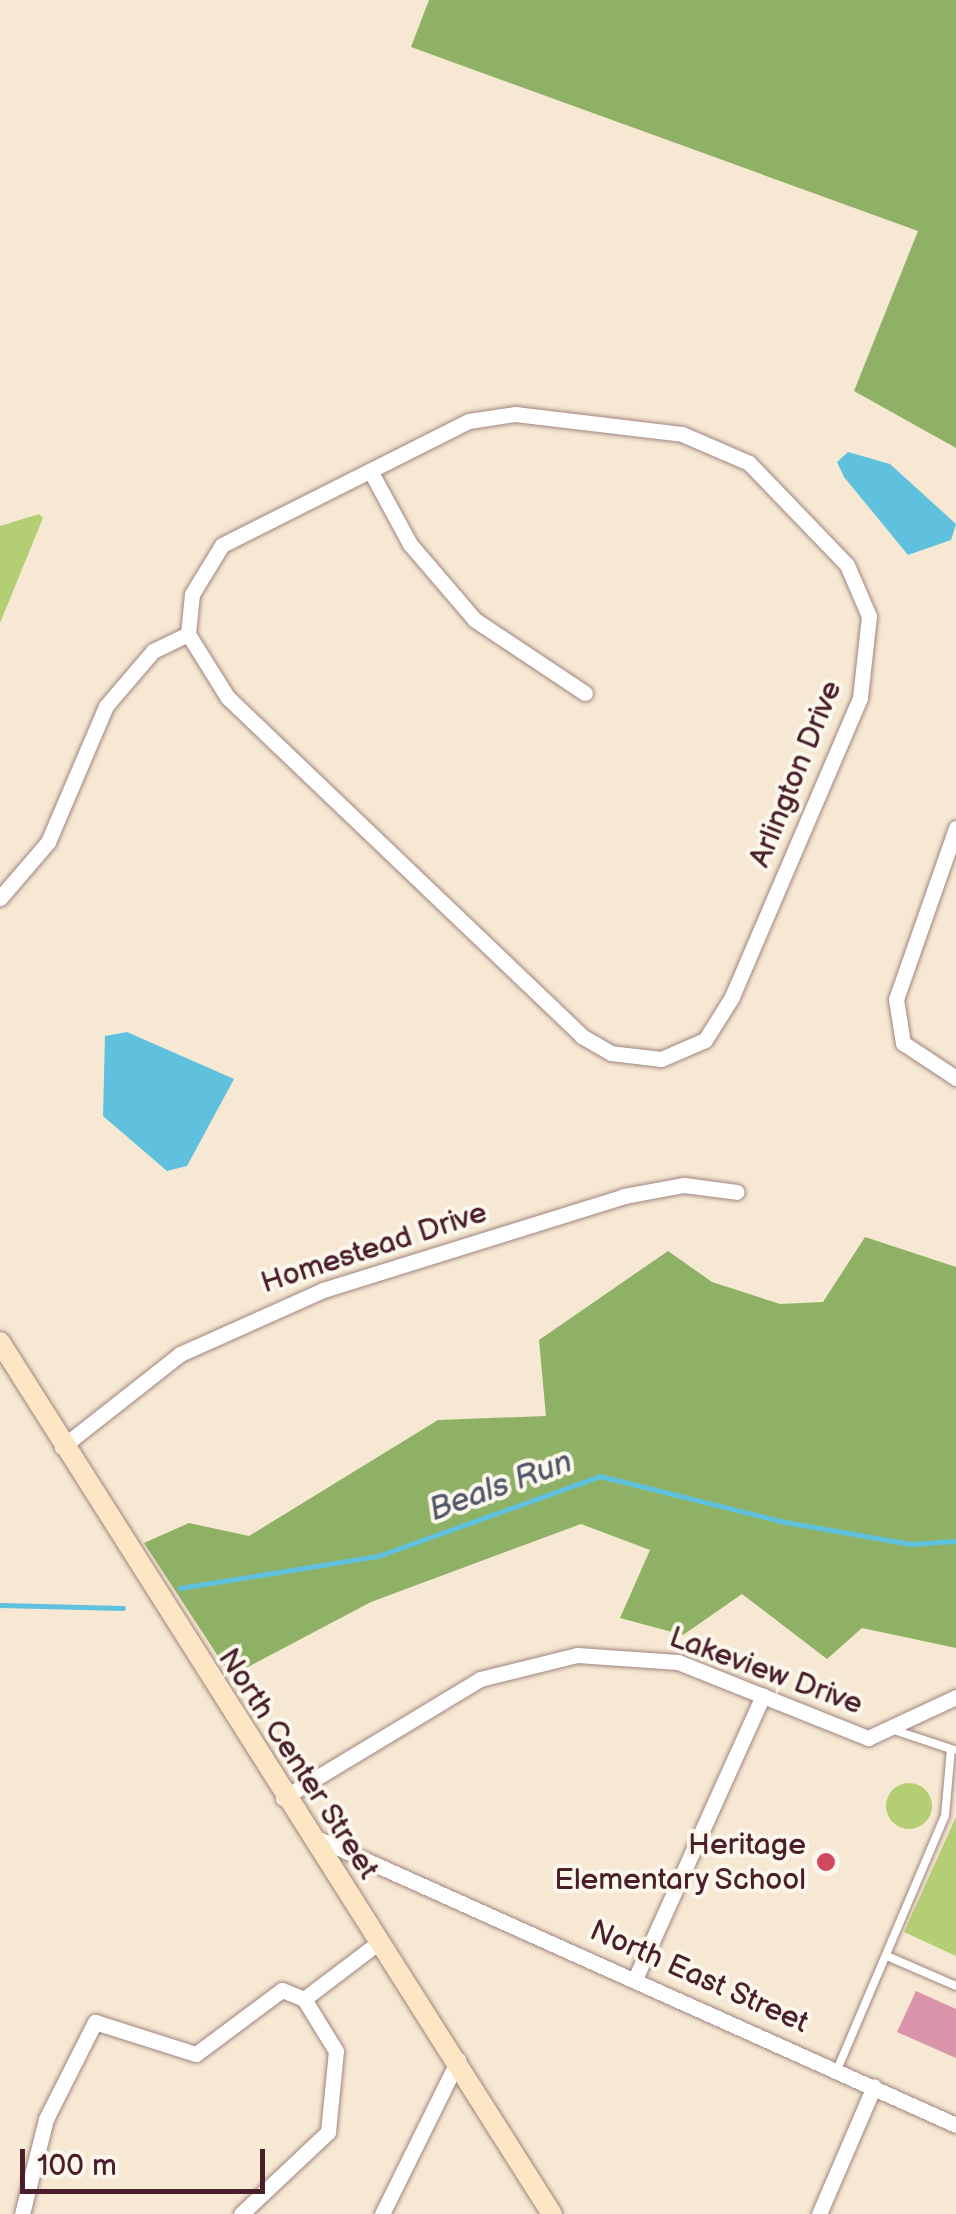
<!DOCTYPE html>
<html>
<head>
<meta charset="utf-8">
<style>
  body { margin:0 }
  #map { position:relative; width:956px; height:2214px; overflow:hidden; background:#f6e8d3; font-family:"Balsamiq Sans",sans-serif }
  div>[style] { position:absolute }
  .green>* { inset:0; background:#b4ce74 }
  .round { border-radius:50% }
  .forest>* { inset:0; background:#8fb166 }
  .water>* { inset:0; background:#60c1de }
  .stream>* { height:5px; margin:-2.5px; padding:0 2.5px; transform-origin:2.5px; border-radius:2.5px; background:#60c1de }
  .building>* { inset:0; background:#da94aa }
  .roads { filter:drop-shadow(0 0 2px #a0847f) drop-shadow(0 0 2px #a0847f) }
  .lane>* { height:8px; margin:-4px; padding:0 4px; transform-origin:4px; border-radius:4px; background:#fff }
  .street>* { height:15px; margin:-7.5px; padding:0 7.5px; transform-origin:7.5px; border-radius:7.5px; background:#fff }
  .secondary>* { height:20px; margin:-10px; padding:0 10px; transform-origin:10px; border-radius:10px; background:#fce6c4 }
  .dots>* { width:28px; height:28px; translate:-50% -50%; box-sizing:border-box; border:5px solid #fbf7ec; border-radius:50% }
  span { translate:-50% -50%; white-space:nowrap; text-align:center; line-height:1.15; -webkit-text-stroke:8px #fbf7ec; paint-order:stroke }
  .street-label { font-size:30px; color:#4a1f2b }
  .poi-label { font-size:30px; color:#4a1f2b }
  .right { translate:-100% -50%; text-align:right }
  .water-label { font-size:32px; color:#52586a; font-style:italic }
  .scale { position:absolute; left:20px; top:2149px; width:245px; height:45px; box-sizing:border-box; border:5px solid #4a1f2b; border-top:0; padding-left:12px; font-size:30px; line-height:35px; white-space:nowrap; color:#4a1f2b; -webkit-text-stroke:8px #fbf7ec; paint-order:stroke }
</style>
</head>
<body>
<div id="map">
  <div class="green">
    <div style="clip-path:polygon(39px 514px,43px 518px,0 623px,0 526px)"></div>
    <div class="round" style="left:886px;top:1783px;width:46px;height:46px"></div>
    <div style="clip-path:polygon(956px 1817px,956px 1956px,904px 1932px)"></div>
  </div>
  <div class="forest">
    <div style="clip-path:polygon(429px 0,956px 0,956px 448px,854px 391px,918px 231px,411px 47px)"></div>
    <div style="clip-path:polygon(865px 1237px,956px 1267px,956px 1648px,862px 1628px,827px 1659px,742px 1594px,683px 1635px,620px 1618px,650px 1550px,581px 1524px,371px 1602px,231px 1676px,144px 1543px,189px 1523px,249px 1536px,438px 1420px,546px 1416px,539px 1340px,668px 1251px,712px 1282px,780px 1304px,823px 1302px)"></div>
  </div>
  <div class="water">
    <div style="clip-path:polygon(848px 452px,890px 464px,956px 524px,951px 540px,908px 555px,844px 477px,837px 462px)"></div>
    <div style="clip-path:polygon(127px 1032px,234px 1079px,187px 1166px,167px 1171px,103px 1116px,105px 1036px)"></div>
  </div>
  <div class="stream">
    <div style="left:180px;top:1588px;width:201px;rotate:-9.2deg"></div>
    <div style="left:378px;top:1556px;width:236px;rotate:-19.8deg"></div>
    <div style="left:600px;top:1476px;width:191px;rotate:14deg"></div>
    <div style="left:785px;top:1522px;width:128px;rotate:9.9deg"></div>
    <div style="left:911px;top:1544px;width:45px;rotate:-3.8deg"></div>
    <div style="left:0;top:1605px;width:123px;rotate:1.4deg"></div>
  </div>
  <div class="building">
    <div style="clip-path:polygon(916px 1991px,956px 2009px,956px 2058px,897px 2032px)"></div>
  </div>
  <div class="roads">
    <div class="lane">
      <div style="left:891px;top:1729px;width:66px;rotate:18.4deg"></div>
      <div style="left:887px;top:1956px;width:75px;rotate:23.5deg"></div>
      <div style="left:837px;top:2070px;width:276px;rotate:-67deg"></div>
      <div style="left:945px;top:1816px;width:67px;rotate:-84.9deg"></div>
    </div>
    <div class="street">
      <div style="left:515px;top:414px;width:168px;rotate:6.8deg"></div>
      <div style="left:682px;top:434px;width:73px;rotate:23.4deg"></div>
      <div style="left:749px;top:463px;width:141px;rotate:46.1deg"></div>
      <div style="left:847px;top:565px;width:56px;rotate:66.7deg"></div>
      <div style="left:869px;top:616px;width:82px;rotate:96.3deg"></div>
      <div style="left:860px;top:698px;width:325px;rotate:113.2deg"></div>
      <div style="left:732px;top:997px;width:51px;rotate:122.1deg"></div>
      <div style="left:705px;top:1040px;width:48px;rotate:156.6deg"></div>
      <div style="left:661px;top:1059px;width:50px;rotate:-173.2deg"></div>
      <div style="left:611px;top:1053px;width:34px;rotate:-150deg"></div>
      <div style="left:582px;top:1036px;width:489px;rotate:-136.3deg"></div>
      <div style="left:228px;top:698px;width:75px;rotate:-122deg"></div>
      <div style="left:188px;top:634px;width:40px;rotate:-84.3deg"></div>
      <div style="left:192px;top:594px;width:57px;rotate:-58.5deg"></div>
      <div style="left:222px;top:545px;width:276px;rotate:-26.7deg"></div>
      <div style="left:469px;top:421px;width:47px;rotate:-8.7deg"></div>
      <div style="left:372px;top:474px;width:80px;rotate:61.5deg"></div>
      <div style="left:410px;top:544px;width:100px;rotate:49.5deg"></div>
      <div style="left:475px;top:620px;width:132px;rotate:33.6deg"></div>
      <div style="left:956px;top:828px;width:181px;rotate:109.3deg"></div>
      <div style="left:896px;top:999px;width:45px;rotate:81deg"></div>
      <div style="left:903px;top:1043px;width:64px;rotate:33.4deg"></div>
      <div style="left:0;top:898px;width:74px;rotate:-49.4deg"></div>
      <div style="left:48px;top:842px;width:148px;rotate:-66.9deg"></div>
      <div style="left:106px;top:706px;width:72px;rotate:-49.5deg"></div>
      <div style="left:153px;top:651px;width:39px;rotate:-26deg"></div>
      <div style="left:62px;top:1447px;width:150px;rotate:-38.2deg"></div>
      <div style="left:180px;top:1354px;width:157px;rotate:-24.1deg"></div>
      <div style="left:323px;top:1290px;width:315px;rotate:-17.3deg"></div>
      <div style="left:624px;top:1196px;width:61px;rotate:-10.4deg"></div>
      <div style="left:684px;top:1185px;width:53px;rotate:7.5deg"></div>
      <div style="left:283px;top:1798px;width:230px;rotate:-31.1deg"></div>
      <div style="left:480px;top:1679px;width:100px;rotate:-13.9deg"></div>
      <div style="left:577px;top:1655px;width:101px;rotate:4deg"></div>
      <div style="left:678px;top:1662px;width:205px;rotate:21.8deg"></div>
      <div style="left:868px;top:1738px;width:97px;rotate:-25deg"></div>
      <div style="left:312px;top:1836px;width:706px;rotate:24.17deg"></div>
      <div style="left:635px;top:1979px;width:311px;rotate:-65.7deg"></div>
      <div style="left:22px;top:2214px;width:98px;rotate:-75.8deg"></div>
      <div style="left:46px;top:2119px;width:109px;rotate:-63.2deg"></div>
      <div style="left:95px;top:2022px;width:106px;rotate:17.6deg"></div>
      <div style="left:196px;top:2054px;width:107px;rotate:-36.7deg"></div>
      <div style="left:282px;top:1990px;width:24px;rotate:22deg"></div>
      <div style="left:304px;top:1999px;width:94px;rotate:-37.2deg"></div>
      <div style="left:241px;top:2214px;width:120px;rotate:-43.3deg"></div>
      <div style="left:328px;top:2132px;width:81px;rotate:-84.4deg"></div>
      <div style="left:336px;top:2051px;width:61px;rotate:-121.6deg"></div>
      <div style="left:382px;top:2214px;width:172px;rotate:-63.7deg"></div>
      <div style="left:819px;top:2214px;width:139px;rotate:-66.7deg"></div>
    </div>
    <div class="secondary">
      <div style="left:0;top:1342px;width:1032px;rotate:57.67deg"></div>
    </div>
  </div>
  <div class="dots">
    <div style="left:826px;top:1862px;background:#d1495b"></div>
  </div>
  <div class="street-label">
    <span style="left:796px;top:774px;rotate:-68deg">Arlington Drive</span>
    <span style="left:374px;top:1248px;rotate:-18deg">Homestead Drive</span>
    <span style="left:766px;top:1671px;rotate:20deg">Lakeview Drive</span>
    <span style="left:298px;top:1764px;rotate:57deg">North Center Street</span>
    <span style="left:699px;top:1977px;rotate:24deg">North East Street</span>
  </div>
  <div class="poi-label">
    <span class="right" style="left:806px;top:1862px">Heritage<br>Elementary School</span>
  </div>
  <div class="water-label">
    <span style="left:501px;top:1487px;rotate:-20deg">Beals Run</span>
  </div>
  <div class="scale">100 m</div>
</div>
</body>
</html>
